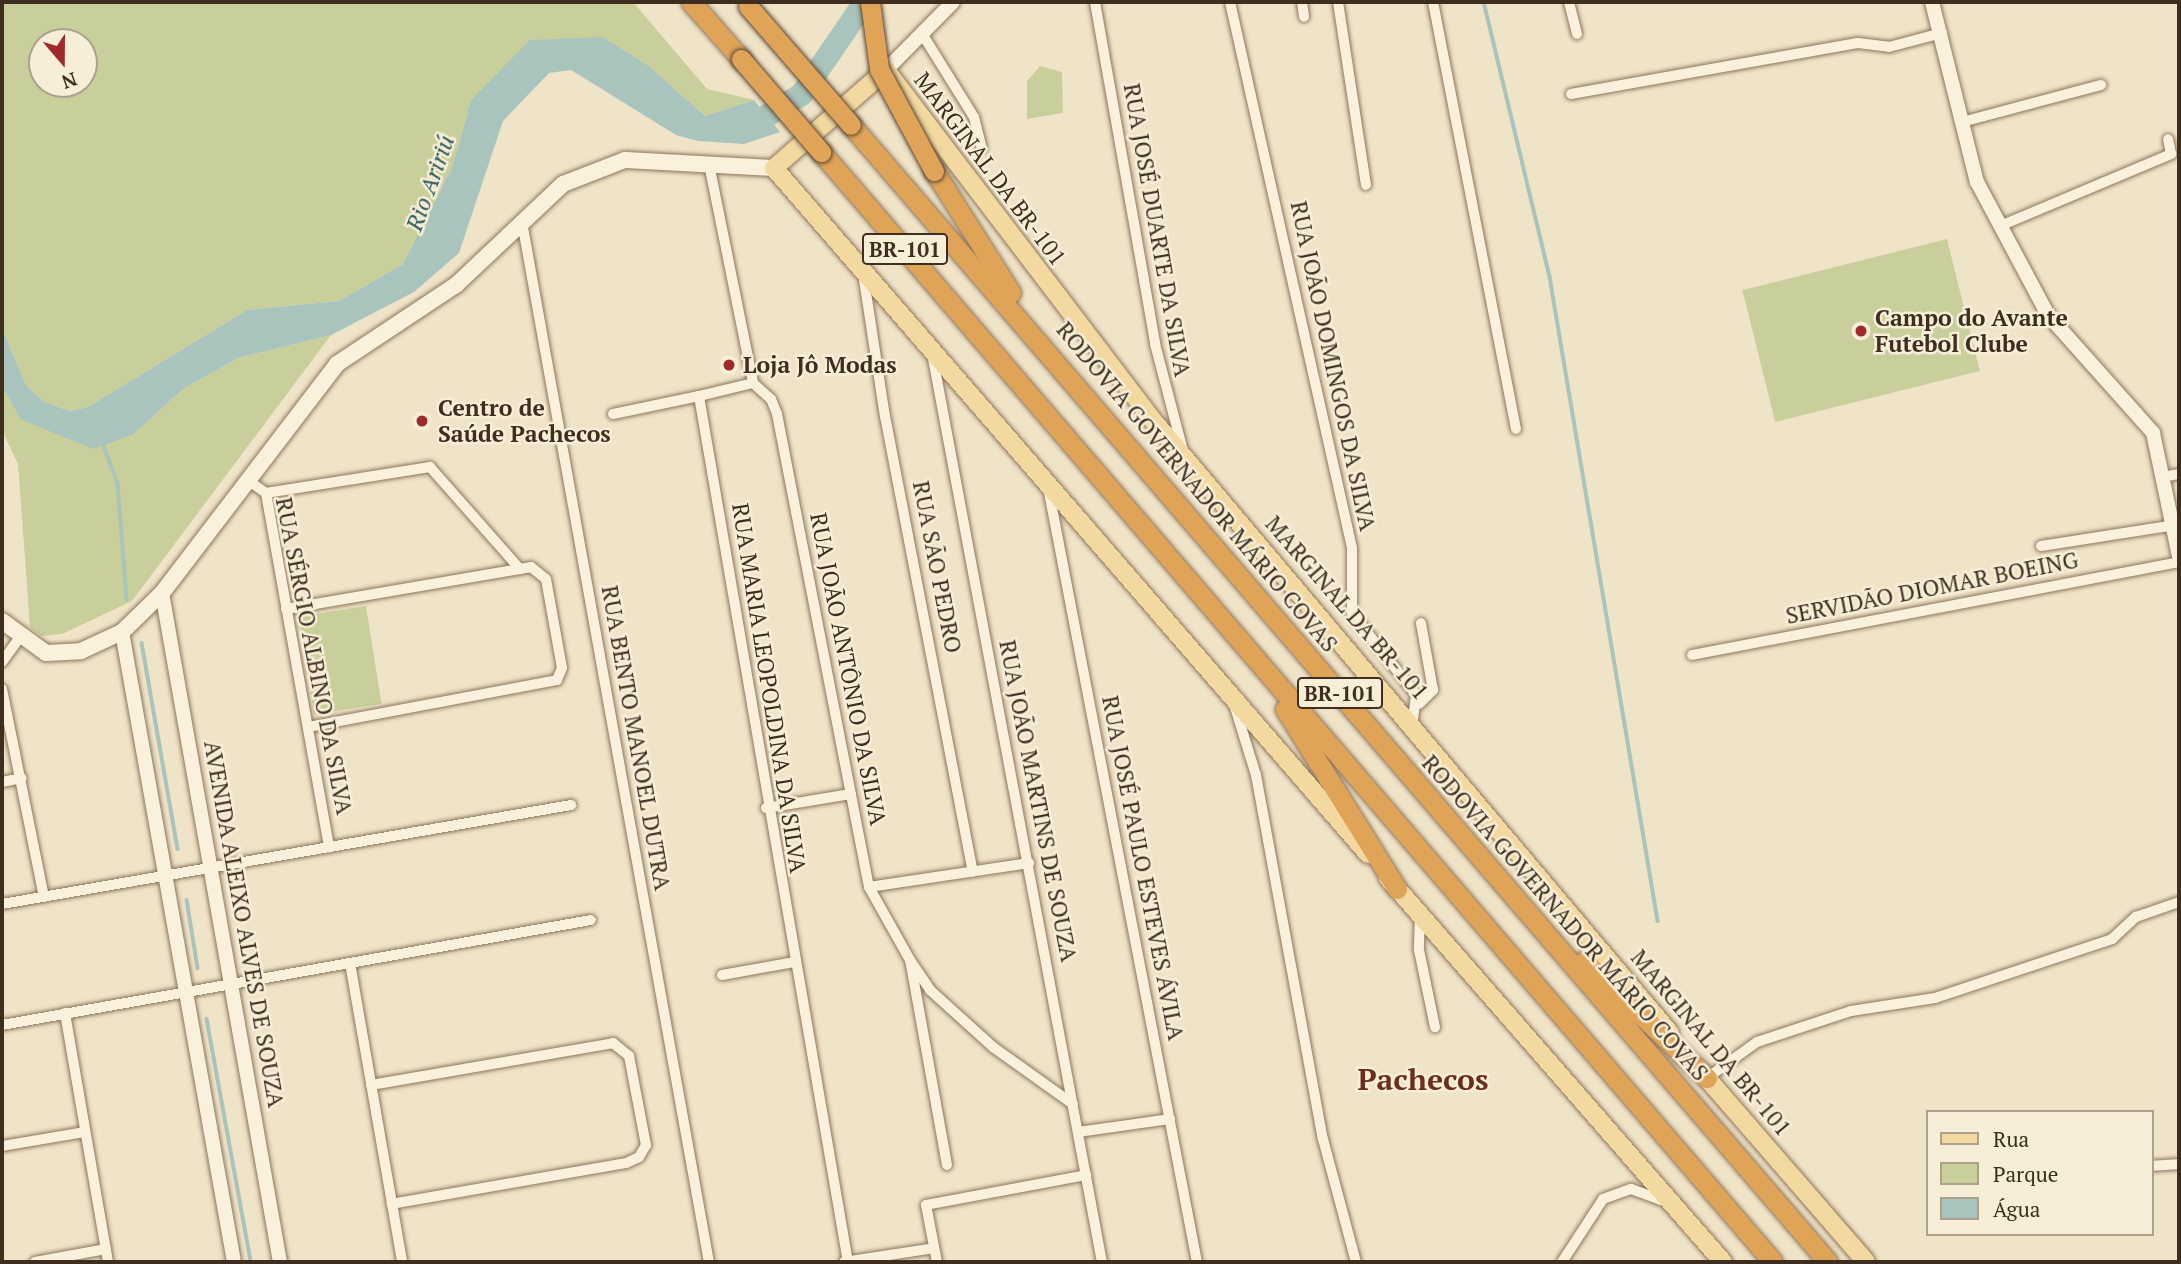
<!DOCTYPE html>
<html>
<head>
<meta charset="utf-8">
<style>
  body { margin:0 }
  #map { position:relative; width:2181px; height:1264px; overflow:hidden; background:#f0e4c8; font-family:"PT Serif",serif }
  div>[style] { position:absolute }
  .green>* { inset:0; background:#c9cf9b; transform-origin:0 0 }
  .water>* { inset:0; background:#a9c4bc }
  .stream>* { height:3.5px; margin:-1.75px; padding:0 1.75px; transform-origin:1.75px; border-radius:1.75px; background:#a9c4bc }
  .river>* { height:23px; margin:-11.5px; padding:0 11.5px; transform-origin:11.5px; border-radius:11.5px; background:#a9c4bc }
  .roads { filter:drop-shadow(0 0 2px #8d765c) drop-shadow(0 0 2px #8d765c) }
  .minor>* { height:10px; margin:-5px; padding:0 5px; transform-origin:5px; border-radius:5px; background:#faf1dc }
  .tertiary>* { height:14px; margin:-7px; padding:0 7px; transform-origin:7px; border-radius:7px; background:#faf1dc }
  .secondary>* { height:16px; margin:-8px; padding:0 8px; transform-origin:8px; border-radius:8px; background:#faf1dc }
  .primary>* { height:18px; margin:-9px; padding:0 9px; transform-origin:9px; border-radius:9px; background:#f3d9a0 }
  .motorway>* { height:19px; margin:-9.5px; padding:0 9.5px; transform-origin:9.5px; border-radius:9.5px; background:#e0a458 }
  .bridges { filter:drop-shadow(0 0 2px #5b4430) drop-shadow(0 0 2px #5b4430) }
  .motorway-bridge>* { height:19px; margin:-9.5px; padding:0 9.5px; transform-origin:9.5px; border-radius:9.5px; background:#e0a458 }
  .dots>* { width:19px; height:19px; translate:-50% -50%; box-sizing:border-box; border:4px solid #f7eed8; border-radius:50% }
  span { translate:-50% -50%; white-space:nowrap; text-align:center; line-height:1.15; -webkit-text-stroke:5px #f7eed8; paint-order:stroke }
  .shield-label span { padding:2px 5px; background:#f7eed8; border:2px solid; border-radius:5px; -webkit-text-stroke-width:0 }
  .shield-label { font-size:21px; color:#3d2e20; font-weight:700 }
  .street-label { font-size:23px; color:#3d2e20 }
  .poi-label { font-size:23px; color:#3d2e20; font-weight:700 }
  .left { translate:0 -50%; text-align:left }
  .water-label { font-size:24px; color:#2f5d5a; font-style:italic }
  .district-label { font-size:30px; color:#6b2e1e; font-weight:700 }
  .frame { position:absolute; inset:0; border:4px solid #3d2e20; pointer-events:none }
  .legend { position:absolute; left:1926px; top:1110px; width:228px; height:126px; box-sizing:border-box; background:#f7eed8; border:2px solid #ada18e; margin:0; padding:9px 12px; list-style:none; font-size:21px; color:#3d2e20 }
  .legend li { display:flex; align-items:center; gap:14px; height:35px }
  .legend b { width:35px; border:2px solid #ada18e }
  .north { position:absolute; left:28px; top:28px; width:70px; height:70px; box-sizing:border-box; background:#f7eed8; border:2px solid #ada18e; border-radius:50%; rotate:160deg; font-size:19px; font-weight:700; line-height:28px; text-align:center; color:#3d2e20 }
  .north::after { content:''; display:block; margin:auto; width:24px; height:32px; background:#9e2a2b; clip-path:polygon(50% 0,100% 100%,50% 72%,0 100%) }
</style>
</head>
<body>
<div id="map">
  <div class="green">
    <div style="clip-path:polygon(evenodd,2px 2px,633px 2px,707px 89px,754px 100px,705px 116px,649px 66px,603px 37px,471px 100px,453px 165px,403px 264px,339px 301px,247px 310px,88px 407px,70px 411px,44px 402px,26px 385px,2px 328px,2px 2px,42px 42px,84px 42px,84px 84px,42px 84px,42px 42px)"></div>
    <div style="clip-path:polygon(1040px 66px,1062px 72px,1063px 113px,1027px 119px,1027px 81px)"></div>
    <div style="left:1947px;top:239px;width:136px;height:211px;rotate:76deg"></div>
    <div style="clip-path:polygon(331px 335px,132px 601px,62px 634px,42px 636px,30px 627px,18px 464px,2px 430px,2px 386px,20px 419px,134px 434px,183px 389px,238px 358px)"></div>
    <div style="left:366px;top:606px;width:99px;height:68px;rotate:81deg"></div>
  </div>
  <div class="water">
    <div style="clip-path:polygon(603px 37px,649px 66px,705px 116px,754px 100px,780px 132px,744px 144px,698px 141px,676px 135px,571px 70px,549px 73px,503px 121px,459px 253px,414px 292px,331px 335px,238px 358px,183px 389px,134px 434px,93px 449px,20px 419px,2px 386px,2px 328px,26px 385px,44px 402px,70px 411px,88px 407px,247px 310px,339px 301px,403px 264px,453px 165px,471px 100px,530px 40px)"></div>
  </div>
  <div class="stream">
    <div style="left:1484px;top:2px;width:283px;rotate:76.5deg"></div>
    <div style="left:1550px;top:277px;width:653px;rotate:80.48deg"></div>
    <div style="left:102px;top:441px;width:45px;rotate:69.1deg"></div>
    <div style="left:118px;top:483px;width:117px;rotate:85.6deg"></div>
    <div style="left:142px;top:643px;width:209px;rotate:80.1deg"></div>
    <div style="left:187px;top:900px;width:69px;rotate:80.8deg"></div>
    <div style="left:207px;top:1019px;width:247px;rotate:79.7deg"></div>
  </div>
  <div class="river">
    <div style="left:741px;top:131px;width:70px;rotate:-31.7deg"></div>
    <div style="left:801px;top:94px;width:112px;rotate:-55.6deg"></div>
  </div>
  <div class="roads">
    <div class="minor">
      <div style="left:1095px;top:2px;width:347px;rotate:80deg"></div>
      <div style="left:1155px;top:344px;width:106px;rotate:75.3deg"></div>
      <div style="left:1230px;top:2px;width:559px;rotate:77.4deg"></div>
      <div style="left:1352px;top:548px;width:65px;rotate:90deg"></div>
      <div style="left:1352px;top:613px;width:104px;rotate:52deg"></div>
      <div style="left:1416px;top:695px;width:26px;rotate:97deg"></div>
      <div style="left:1302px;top:2px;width:15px;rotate:82deg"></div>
      <div style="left:1338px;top:2px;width:185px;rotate:81.3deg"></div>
      <div style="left:1433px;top:2px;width:435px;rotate:79deg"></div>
      <div style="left:1569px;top:2px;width:33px;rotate:76deg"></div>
      <div style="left:921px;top:32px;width:100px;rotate:58.1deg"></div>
      <div style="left:974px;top:117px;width:32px;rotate:76deg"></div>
      <div style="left:1571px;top:94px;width:291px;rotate:-10.1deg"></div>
      <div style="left:1858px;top:43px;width:31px;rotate:7deg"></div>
      <div style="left:1889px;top:47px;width:55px;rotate:-14.8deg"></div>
      <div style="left:1962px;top:122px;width:144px;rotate:-14.9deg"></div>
      <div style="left:709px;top:164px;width:223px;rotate:78.6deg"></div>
      <div style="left:753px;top:383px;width:56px;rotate:166.5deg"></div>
      <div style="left:699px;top:396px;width:879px;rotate:80.24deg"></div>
      <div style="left:522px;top:222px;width:1057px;rotate:79.81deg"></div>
      <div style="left:2000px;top:226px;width:186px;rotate:-22.8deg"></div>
      <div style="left:2171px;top:154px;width:15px;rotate:-101deg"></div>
      <div style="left:863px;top:273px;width:145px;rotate:81.3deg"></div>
      <div style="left:885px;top:416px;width:464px;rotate:79.1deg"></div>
      <div style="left:932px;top:353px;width:925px;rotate:79.41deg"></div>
      <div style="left:753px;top:383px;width:24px;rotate:42deg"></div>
      <div style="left:771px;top:399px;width:16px;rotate:68deg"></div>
      <div style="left:777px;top:414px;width:482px;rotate:79deg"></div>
      <div style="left:869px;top:887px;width:84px;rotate:60.7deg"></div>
      <div style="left:613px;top:414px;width:88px;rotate:-11.8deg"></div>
      <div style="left:2167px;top:476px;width:12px;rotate:-9deg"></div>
      <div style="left:246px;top:479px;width:24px;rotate:35deg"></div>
      <div style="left:266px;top:493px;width:360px;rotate:79.9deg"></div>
      <div style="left:1048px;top:487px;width:789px;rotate:79.12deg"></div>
      <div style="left:266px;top:493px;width:166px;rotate:-9deg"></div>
      <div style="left:430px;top:467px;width:136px;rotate:48.6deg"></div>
      <div style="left:2041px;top:546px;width:136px;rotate:-8.9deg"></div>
      <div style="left:286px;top:609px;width:249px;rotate:-9.7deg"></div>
      <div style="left:531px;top:567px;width:19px;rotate:39deg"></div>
      <div style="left:546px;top:579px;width:90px;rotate:79.8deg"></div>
      <div style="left:562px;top:668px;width:13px;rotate:113deg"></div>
      <div style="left:557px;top:680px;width:253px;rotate:169.3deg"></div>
      <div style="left:1692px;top:655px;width:496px;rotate:-10.8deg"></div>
      <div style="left:2px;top:662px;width:29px;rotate:-54deg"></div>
      <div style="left:2px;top:689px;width:212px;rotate:78.6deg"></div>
      <div style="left:1234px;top:704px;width:74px;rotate:72.8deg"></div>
      <div style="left:1256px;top:775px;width:370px;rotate:79.6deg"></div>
      <div style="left:1323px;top:1139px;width:127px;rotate:75deg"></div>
      <div style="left:1419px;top:704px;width:20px;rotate:-45deg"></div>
      <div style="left:1433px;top:690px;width:68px;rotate:-100.2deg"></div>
      <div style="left:2px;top:782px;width:20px;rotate:-11deg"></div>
      <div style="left:766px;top:808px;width:86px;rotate:-9.4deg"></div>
      <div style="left:869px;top:887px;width:162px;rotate:-8.5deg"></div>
      <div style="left:2px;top:904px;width:578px;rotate:-9.87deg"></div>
      <div style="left:1420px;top:915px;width:35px;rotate:92deg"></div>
      <div style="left:1419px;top:950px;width:79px;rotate:78.3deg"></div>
      <div style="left:350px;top:963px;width:303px;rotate:80.1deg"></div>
      <div style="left:722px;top:975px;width:73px;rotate:-10.2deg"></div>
      <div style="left:65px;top:1013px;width:253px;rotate:80.2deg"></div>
      <div style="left:2px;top:1025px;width:598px;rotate:-10.11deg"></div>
      <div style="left:1707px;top:1078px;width:62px;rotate:-35.8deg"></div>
      <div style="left:1757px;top:1042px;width:99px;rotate:-18.3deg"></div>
      <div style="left:1851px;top:1011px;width:85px;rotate:-8.8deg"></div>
      <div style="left:1935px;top:998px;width:187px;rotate:-18.4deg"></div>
      <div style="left:2112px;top:939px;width:33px;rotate:-43deg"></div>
      <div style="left:2136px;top:917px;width:46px;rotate:-19.2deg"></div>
      <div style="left:371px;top:1085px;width:246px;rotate:-9.8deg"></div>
      <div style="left:613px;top:1043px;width:21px;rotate:39deg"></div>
      <div style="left:629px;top:1056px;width:91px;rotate:79.2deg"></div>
      <div style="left:646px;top:1145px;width:14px;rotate:120deg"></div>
      <div style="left:639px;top:1157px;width:14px;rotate:155deg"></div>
      <div style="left:626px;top:1163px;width:238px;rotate:170.1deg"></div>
      <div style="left:1078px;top:1132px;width:93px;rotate:-8deg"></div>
      <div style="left:2px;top:1146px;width:84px;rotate:-9.6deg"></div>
      <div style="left:947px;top:1165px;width:208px;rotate:-100.2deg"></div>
      <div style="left:910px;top:960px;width:36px;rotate:56deg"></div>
      <div style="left:930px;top:990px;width:85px;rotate:42.1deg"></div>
      <div style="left:993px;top:1047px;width:98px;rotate:35.5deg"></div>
      <div style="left:2151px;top:1166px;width:28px;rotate:-4deg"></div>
      <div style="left:35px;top:1262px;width:72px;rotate:-10.4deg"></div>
      <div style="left:844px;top:1262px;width:91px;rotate:-8.8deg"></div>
      <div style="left:937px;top:1262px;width:58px;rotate:-100.9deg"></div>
      <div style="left:926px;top:1205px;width:163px;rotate:-10.6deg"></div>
      <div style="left:1562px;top:1262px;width:75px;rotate:-56.9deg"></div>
      <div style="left:1603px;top:1199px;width:30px;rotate:-20deg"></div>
      <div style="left:1631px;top:1189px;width:38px;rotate:20deg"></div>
    </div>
    <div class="tertiary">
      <div style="left:1932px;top:2px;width:186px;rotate:76deg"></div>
      <div style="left:1977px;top:182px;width:151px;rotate:61.9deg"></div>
      <div style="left:2048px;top:315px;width:158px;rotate:48.3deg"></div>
      <div style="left:2153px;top:433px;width:126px;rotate:78.1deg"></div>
      <div style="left:886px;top:70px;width:95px;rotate:-45.4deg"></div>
      <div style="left:162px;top:593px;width:679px;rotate:80deg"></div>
      <div style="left:122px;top:632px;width:640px;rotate:79.92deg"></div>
    </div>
    <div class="secondary">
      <div style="left:2px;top:621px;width:54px;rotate:36deg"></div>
      <div style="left:46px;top:653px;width:35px;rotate:-3deg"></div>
      <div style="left:81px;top:651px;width:45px;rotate:-24.9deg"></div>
      <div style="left:122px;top:632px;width:56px;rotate:-44.3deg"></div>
      <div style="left:162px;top:593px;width:288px;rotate:-52.6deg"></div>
      <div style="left:337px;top:364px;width:143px;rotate:-33.6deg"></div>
      <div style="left:456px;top:285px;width:147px;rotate:-43.3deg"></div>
      <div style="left:563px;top:184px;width:66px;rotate:-21.2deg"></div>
      <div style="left:625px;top:160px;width:149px;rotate:3.1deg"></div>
    </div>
    <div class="primary">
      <div style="left:1368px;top:854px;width:907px;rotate:-130.89deg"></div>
      <div style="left:774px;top:168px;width:149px;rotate:-41.2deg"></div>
      <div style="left:886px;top:70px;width:445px;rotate:52.7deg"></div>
      <div style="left:1156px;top:424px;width:797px;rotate:49.84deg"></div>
      <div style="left:1388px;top:878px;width:510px;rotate:48.9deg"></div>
      <div style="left:1699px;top:1069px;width:255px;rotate:49.1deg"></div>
    </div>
    <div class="motorway">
      <div style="left:691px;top:2px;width:76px;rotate:48.7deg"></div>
      <div style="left:851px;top:125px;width:1499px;rotate:49.33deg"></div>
      <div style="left:821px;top:152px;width:1462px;rotate:49.38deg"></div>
      <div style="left:934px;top:171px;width:144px;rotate:57.7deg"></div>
      <div style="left:1285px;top:709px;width:212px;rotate:58.1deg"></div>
      <div style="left:1584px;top:961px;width:170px;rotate:43.6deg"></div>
    </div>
  </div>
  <div class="bridges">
    <div class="motorway-bridge">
      <div style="left:870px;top:2px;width:68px;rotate:82.3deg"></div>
      <div style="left:879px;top:69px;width:116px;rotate:61.7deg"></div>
      <div style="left:748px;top:6px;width:157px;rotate:49.1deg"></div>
      <div style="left:741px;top:59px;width:123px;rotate:49.3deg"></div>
    </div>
  </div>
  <div class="dots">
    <div style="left:1861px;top:331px;background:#9e2a2b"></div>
    <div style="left:729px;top:365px;background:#9e2a2b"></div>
    <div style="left:422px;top:421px;background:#9e2a2b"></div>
  </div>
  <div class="shield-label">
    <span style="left:905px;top:249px">BR-101</span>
    <span style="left:1340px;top:693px">BR-101</span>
  </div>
  <div class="street-label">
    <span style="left:990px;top:169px;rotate:53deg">MARGINAL DA BR-101</span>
    <span style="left:1157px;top:230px;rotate:80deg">RUA JOSÉ DUARTE DA SILVA</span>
    <span style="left:1333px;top:366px;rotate:78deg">RUA JOÃO DOMINGOS DA SILVA</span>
    <span style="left:1197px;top:487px;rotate:50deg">RODOVIA GOVERNADOR MÁRIO COVAS</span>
    <span style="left:937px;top:567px;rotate:79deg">RUA SÃO PEDRO</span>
    <span style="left:1932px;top:588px;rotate:-11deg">SERVIDÃO DIOMAR BOEING</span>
    <span style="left:1347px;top:608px;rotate:49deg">MARGINAL DA BR-101</span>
    <span style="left:314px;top:656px;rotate:79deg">RUA SÉRGIO ALBINO DA SILVA</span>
    <span style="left:848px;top:669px;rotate:79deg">RUA JOÃO ANTÔNIO DA SILVA</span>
    <span style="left:769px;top:688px;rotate:81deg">RUA MARIA LEOPOLDINA DA SILVA</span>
    <span style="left:636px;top:738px;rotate:80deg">RUA BENTO MANOEL DUTRA</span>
    <span style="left:1038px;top:801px;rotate:79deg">RUA JOÃO MARTINS DE SOUZA</span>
    <span style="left:1143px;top:868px;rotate:79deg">RUA JOSÉ PAULO ESTEVES ÁVILA</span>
    <span style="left:1565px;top:918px;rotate:49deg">RODOVIA GOVERNADOR MÁRIO COVAS</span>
    <span style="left:244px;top:924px;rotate:80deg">AVENIDA ALEIXO ALVES DE SOUZA</span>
    <span style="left:1711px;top:1043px;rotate:50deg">MARGINAL DA BR-101</span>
  </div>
  <div class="poi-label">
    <span class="left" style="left:1875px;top:331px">Campo do Avante<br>Futebol Clube</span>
    <span class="left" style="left:743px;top:365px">Loja Jô Modas</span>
    <span class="left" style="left:438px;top:421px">Centro de<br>Saúde Pachecos</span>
  </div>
  <div class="water-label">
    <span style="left:430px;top:183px;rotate:-70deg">Rio Aririú</span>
  </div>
  <div class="district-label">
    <span style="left:1423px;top:1079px">Pachecos</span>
  </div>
  <div class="frame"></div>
  <ul class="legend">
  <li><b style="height:9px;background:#f3d9a0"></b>Rua</li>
  <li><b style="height:19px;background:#c9cf9b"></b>Parque</li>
  <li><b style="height:19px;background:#a9c4bc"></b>Água</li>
  </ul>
  <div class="north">N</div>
</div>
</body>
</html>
